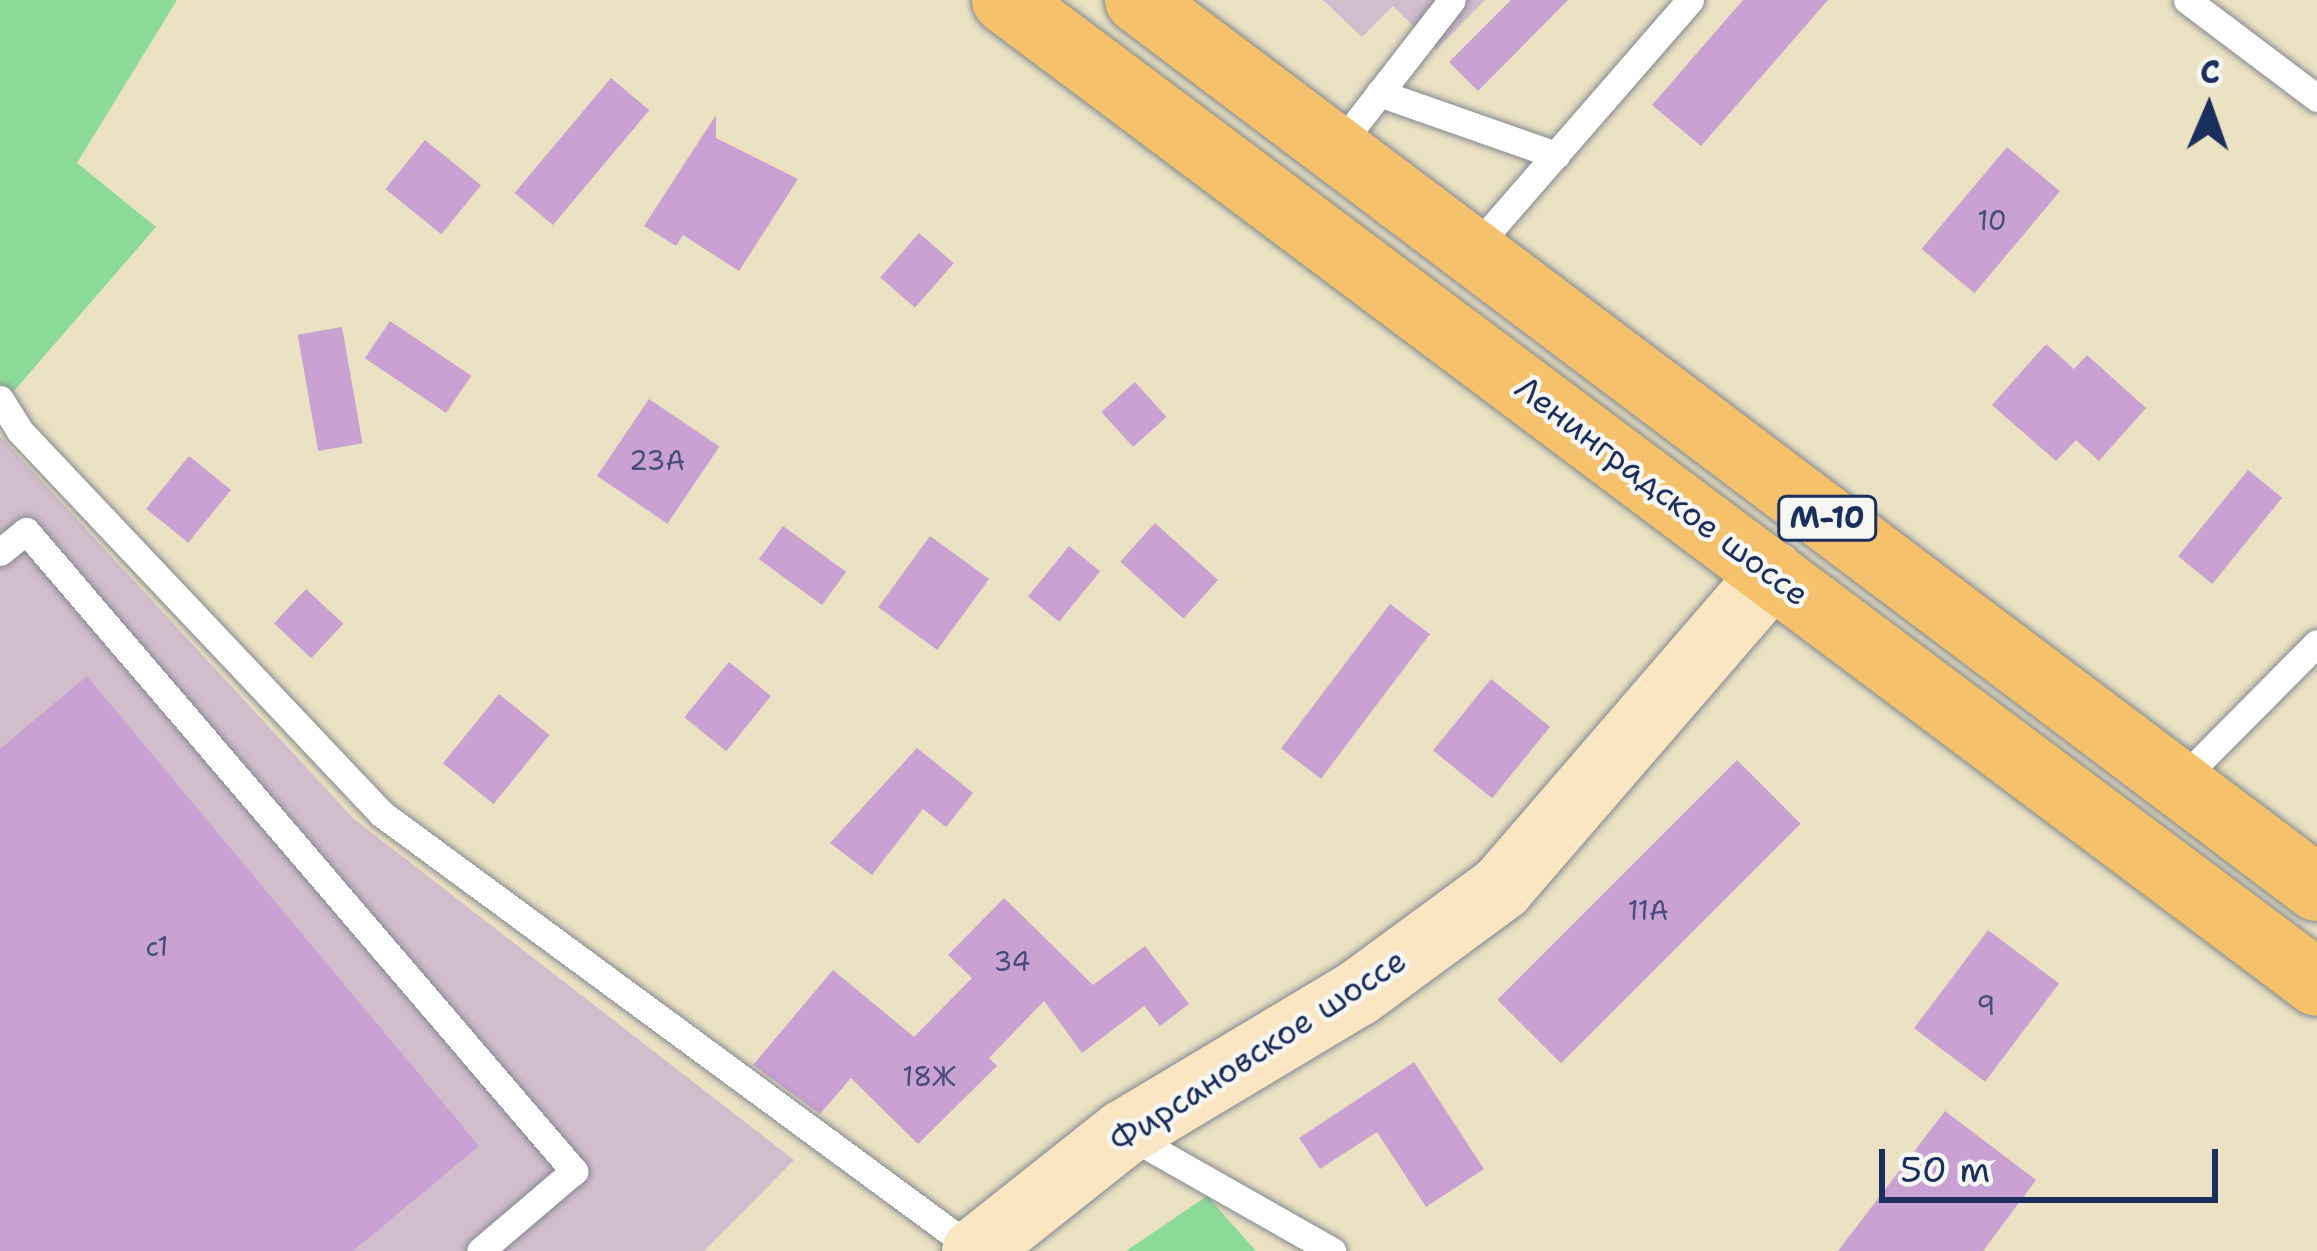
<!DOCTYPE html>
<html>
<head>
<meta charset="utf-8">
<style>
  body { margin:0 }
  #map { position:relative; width:2317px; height:1251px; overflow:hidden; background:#ebe2c3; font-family:"Shantell Sans",sans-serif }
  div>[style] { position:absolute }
  .industrial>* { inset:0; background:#d1bdcc }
  .green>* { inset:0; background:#8ddb99 }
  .building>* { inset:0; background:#c9a1d2; transform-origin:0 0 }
  .roads { filter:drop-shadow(0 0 3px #838890) drop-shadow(0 0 3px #838890) }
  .service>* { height:27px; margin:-13.5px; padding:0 13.5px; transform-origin:13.5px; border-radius:13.5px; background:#fff }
  .secondary>* { height:66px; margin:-33px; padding:0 33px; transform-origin:33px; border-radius:33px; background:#fbe6c4 }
  .trunk>* { height:66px; margin:-33px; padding:0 33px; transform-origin:33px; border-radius:33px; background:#f5c16b }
  span { translate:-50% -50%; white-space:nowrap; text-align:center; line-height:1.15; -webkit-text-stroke:9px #f6f6f2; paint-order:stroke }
  .number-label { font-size:27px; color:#464c7b }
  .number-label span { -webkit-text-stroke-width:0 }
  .shield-label span { padding:3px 9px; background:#f6f6f2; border:3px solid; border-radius:9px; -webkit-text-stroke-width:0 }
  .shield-label { font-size:30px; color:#1b2f5e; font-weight:700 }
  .street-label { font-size:33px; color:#1b2f5e }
  .north { position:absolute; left:2149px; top:48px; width:120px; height:120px; -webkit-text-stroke:9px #f6f6f2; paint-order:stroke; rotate:2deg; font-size:33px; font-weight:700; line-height:48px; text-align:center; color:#1b2f5e }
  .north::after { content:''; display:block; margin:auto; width:42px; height:54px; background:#1b2f5e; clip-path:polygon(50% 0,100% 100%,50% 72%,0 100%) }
  .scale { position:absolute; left:1879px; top:1149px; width:339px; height:54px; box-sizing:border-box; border:6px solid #1b2f5e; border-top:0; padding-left:15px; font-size:36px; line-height:42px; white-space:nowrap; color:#1b2f5e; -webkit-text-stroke:9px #f6f6f2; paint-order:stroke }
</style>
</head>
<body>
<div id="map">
  <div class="industrial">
    <div style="clip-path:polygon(1323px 0,1485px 0,1437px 49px,1393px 6px,1362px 37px)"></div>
    <div style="clip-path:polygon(0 436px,354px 819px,794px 1160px,704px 1251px,0 1251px)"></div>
  </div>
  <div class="green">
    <div style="clip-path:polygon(0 0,177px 0,77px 163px,156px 227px,0 407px)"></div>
    <div style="clip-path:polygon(1207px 1196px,1256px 1251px,1126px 1251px)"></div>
  </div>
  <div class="building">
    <div style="clip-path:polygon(1511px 0,1568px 0,1478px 91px,1449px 62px)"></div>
    <div style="clip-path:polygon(1743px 0,1828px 0,1701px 146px,1652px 105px)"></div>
    <div style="left:611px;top:78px;width:50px;height:150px;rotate:40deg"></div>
    <div style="clip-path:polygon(716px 115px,716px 138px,798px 179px,739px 271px,683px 235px,676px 246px,644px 226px)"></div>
    <div style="left:425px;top:140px;width:72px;height:63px;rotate:39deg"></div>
    <div style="left:2007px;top:147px;width:69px;height:133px;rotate:40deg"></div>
    <div style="left:919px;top:233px;width:46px;height:59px;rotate:41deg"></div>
    <div style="left:390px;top:321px;width:98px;height:45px;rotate:34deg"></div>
    <div style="left:342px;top:327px;width:118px;height:45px;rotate:80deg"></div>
    <div style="clip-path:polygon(2046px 344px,2074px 369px,2087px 355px,2146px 408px,2099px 461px,2076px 440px,2056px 461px,1992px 405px)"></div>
    <div style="left:1135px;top:382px;width:47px;height:45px;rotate:48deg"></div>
    <div style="left:649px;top:399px;width:85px;height:93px;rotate:34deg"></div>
    <div style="left:189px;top:456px;width:54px;height:68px;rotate:39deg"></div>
    <div style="left:2248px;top:470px;width:44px;height:111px;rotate:39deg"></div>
    <div style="left:1155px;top:523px;width:85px;height:52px;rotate:42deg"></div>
    <div style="left:783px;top:526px;width:78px;height:41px;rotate:36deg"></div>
    <div style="left:930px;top:536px;width:73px;height:88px;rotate:36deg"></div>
    <div style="left:1069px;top:546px;width:40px;height:65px;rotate:39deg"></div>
    <div style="left:306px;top:589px;width:51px;height:47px;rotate:43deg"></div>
    <div style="left:1390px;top:604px;width:50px;height:181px;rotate:37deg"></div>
    <div style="left:729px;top:662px;width:54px;height:71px;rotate:39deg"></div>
    <div style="clip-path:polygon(87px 676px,479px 1146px,353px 1251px,0 1251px,0 749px)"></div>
    <div style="left:1491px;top:679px;width:76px;height:92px;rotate:39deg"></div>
    <div style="left:499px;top:694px;width:65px;height:89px;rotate:39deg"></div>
    <div style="clip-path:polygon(917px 748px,973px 793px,946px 827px,923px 809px,872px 875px,830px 843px)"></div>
    <div style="left:1737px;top:760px;width:90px;height:339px;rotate:45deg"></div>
    <div style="clip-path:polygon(1004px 898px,1093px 985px,1145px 946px,1189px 1004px,1160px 1026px,1144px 1006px,1082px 1053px,1044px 1001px,989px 1058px,997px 1066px,918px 1144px,851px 1078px,820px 1114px,753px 1065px,833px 970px,914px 1037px,972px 978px,948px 955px)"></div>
    <div style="left:1988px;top:930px;width:89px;height:123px;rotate:37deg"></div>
    <div style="clip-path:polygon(1414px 1062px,1484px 1169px,1426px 1207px,1377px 1132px,1320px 1169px,1299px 1138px)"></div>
    <div style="clip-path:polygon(1945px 1111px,2036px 1180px,1983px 1251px,1838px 1251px)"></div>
  </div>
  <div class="roads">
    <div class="service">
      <div style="left:2187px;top:0;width:163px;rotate:37deg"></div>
      <div style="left:1379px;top:93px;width:188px;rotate:19.3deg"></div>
      <div style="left:1337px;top:148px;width:187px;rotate:-52.2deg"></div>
      <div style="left:1472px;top:251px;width:332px;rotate:-49deg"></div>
      <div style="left:0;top:399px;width:36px;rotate:58deg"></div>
      <div style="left:19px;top:430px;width:528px;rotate:46.61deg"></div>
      <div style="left:382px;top:814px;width:737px;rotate:36.34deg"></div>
      <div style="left:0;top:552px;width:33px;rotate:-39deg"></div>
      <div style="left:26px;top:531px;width:843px;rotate:49.43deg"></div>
      <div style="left:574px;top:1171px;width:123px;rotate:139.6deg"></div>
      <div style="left:2178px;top:783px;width:197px;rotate:-45.2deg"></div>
      <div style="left:1128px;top:1135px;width:235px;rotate:29.6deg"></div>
    </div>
    <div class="secondary">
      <div style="left:975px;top:1251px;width:190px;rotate:-38.4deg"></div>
      <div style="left:1124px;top:1133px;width:273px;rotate:-30.9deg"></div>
      <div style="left:1358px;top:993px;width:177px;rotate:-36.3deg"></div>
      <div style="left:1501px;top:888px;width:415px;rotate:-49.2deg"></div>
    </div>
    <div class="trunk">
      <div style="left:1005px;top:0;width:1639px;rotate:36.84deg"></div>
      <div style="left:1138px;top:0;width:1476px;rotate:36.99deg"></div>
    </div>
  </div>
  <div class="number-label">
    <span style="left:1992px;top:221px">10</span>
    <span style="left:657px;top:461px">23А</span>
    <span style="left:1648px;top:911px">11А</span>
    <span style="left:157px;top:947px">с1</span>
    <span style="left:1012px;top:962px">34</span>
    <span style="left:1986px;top:1006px">9</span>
    <span style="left:929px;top:1077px">18Ж</span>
  </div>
  <div class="shield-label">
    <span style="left:1827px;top:518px">М-10</span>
  </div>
  <div class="street-label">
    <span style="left:1662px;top:491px;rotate:37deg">Ленинградское шоссе</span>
    <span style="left:1258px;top:1051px;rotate:-33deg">Фирсановское шоссе</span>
  </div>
  <div class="north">С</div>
  <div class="scale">50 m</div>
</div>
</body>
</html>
